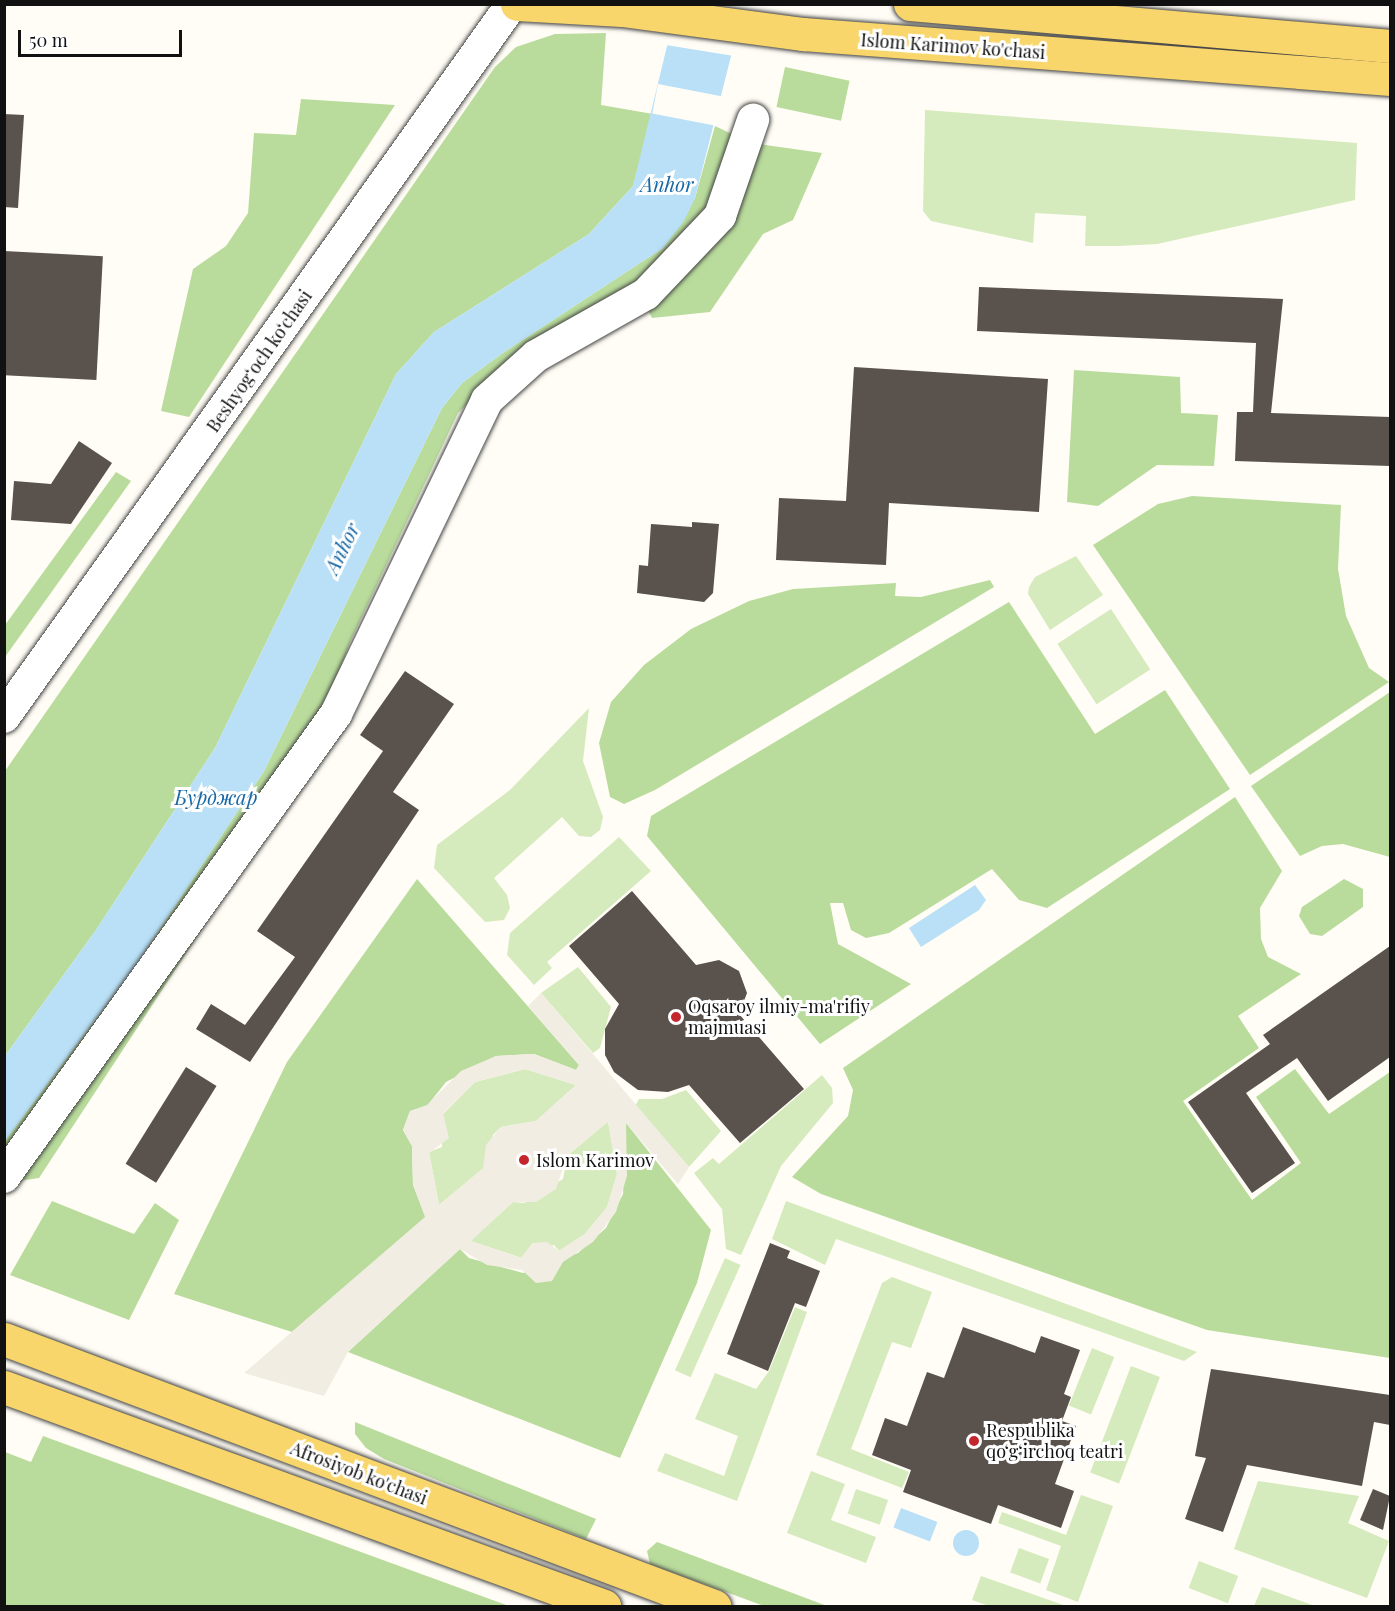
<!DOCTYPE html>
<html>
<head>
<meta charset="utf-8">
<style>
  body { margin:0 }
  #map { position:relative; width:1395px; height:1611px; overflow:hidden; background:#fffdf5; font-family:"Playfair Display",serif }
  div>[style] { position:absolute }
  .green>* { inset:0; background:#d5ebbd; transform-origin:0 0 }
  .forest>* { inset:0; background:#b9dc9c; transform-origin:0 0 }
  .plaza>* { inset:0; background:#f1ede2 }
  .water>* { inset:0; background:#b9e0f7; transform-origin:0 0 }
  .round { border-radius:50% }
  .pier>* { inset:0; background:#fffdf5; transform-origin:0 0 }
  .building>* { inset:0; background:#5a524d; transform-origin:0 0 }
  .roads { filter:drop-shadow(0 0 2px #444) drop-shadow(0 0 2px #444) }
  .minor>* { height:32px; margin:-16px; padding:0 16px; transform-origin:16px; border-radius:16px; background:#fff }
  .major>* { height:33px; margin:-16.5px; padding:0 16.5px; transform-origin:16.5px; border-radius:16.5px; background:#f9d66b }
  .dots>* { width:16px; height:16px; translate:-50% -50%; box-sizing:border-box; border:3px solid #fff; border-radius:50% }
  span { translate:-50% -50%; white-space:nowrap; text-align:center; line-height:1.15; -webkit-text-stroke:6px #fff; paint-order:stroke }
  .street-label { font-size:18px; color:#111 }
  .poi-label { font-size:18px; color:#111 }
  .left { translate:0 -50%; text-align:left }
  .water-label { font-size:20px; color:#1768a6; font-style:italic }
  .frame { position:absolute; inset:0; border:6px solid #111; pointer-events:none }
  .scale { position:absolute; left:18px; top:30px; width:164px; height:27px; box-sizing:border-box; border:3px solid #111; border-top:0; padding-left:8px; font-size:18px; line-height:21px; white-space:nowrap; color:#111; -webkit-text-stroke:4px #fff; paint-order:stroke }
</style>
</head>
<body>
<div id="map">
  <div class="green">
    <div style="clip-path:polygon(925px 110px,1357px 143px,1355px 200px,1157px 244px,1118px 246px,1085px 246px,1086px 216px,1035px 213px,1033px 243px,931px 221px,923px 211px)"></div>
    <div style="clip-path:polygon(1076px 556px,1103px 595px,1050px 630px,1028px 594px,1029px 587px,1035px 577px)"></div>
    <div style="left:1111px;top:609px;width:72px;height:64px;rotate:57deg"></div>
    <div style="clip-path:polygon(589px 708px,583px 761px,603px 817px,600px 830px,591px 837px,579px 836px,562px 817px,494px 878px,507px 895px,510px 908px,504px 920px,485px 922px,434px 868px,437px 845px,510px 790px)"></div>
    <div style="clip-path:polygon(619px 837px,651px 871px,547px 962px,552px 968px,534px 985px,507px 955px,510px 933px)"></div>
    <div style="clip-path:polygon(578px 967px,611px 1007px,600px 1048px,593px 1053px,541px 993px)"></div>
    <div style="clip-path:polygon(525px 1069px,576px 1085px,536px 1121px,501px 1127px,493px 1135px,484px 1168px,439px 1205px,429px 1152px,442px 1147px,443px 1114px,475px 1082px)"></div>
    <div style="clip-path:polygon(822px 1075px,832px 1088px,833px 1103px,781px 1166px,741px 1255px,726px 1249px,722px 1209px,694px 1173px,713px 1158px,719px 1164px)"></div>
    <div style="clip-path:polygon(686px 1090px,721px 1131px,689px 1167px,635px 1106px,639px 1099px,662px 1099px)"></div>
    <div style="clip-path:polygon(608px 1121px,617px 1174px,607px 1207px,585px 1234px,559px 1251px,554px 1245px,522px 1258px,470px 1241px,513px 1202px,524px 1203px,563px 1179px,567px 1156px)"></div>
    <div style="clip-path:polygon(786px 1201px,1197px 1352px,1184px 1361px,836px 1239px,825px 1265px,772px 1239px)"></div>
    <div style="left:725px;top:1258px;width:17px;height:123px;rotate:24deg"></div>
    <div style="clip-path:polygon(892px 1277px,932px 1292px,911px 1348px,892px 1342px,851px 1449px,909px 1472px,902px 1488px,816px 1455px,882px 1283px)"></div>
    <div style="clip-path:polygon(795px 1307px,807px 1312px,737px 1501px,657px 1471px,665px 1453px,724px 1476px,738px 1436px,695px 1419px,715px 1373px,756px 1389px,769px 1371px)"></div>
    <div style="left:1092px;top:1348px;width:24px;height:62px;rotate:22deg"></div>
    <div style="left:1131px;top:1366px;width:31px;height:114px;rotate:21deg"></div>
    <div style="clip-path:polygon(811px 1471px,845px 1484px,831px 1520px,876px 1537px,866px 1563px,787px 1533px)"></div>
    <div style="clip-path:polygon(1258px 1481px,1359px 1496px,1348px 1523px,1389px 1541px,1367px 1598px,1234px 1549px)"></div>
    <div style="left:856px;top:1489px;width:34px;height:26px;rotate:19deg"></div>
    <div style="clip-path:polygon(1081px 1495px,1113px 1506px,1078px 1602px,1046px 1590px,1061px 1546px,998px 1523px,1002px 1512px,1066px 1535px)"></div>
    <div style="left:1019px;top:1548px;width:32px;height:26px;rotate:20deg"></div>
    <div style="left:1199px;top:1561px;width:42px;height:29px;rotate:21deg"></div>
    <div style="clip-path:polygon(981px 1576px,1066px 1606px,989px 1606px,972px 1600px)"></div>
    <div style="clip-path:polygon(1262px 1587px,1315px 1606px,1254px 1606px)"></div>
  </div>
  <div class="forest">
    <div style="clip-path:polygon(606px 33px,601px 105px,653px 114px,633px 186px,589px 234px,434px 332px,396px 374px,215px 748px,96px 930px,5px 1056px,5px 771px,495px 67px,516px 47px,555px 34px)"></div>
    <div style="left:785px;top:67px;width:66px;height:41px;rotate:12deg"></div>
    <div style="clip-path:polygon(301px 99px,395px 105px,189px 417px,161px 411px,193px 269px,226px 246px,248px 213px,254px 133px,296px 135px)"></div>
    <div style="clip-path:polygon(715px 126px,751px 143px,822px 153px,793px 220px,763px 234px,710px 312px,652px 318px,635px 286px,508px 364px,458px 413px,351px 640px,295px 787px,39px 1178px,5px 1183px,4px 1141px,136px 965px,264px 771px,442px 408px,462px 383px,504px 352px,663px 248px,695px 198px)"></div>
    <div style="clip-path:polygon(1074px 370px,1180px 377px,1181px 413px,1218px 415px,1214px 466px,1157px 465px,1098px 506px,1067px 502px)"></div>
    <div style="clip-path:polygon(116px 472px,131px 481px,5px 657px,5px 625px)"></div>
    <div style="clip-path:polygon(1192px 496px,1341px 505px,1338px 569px,1346px 616px,1369px 668px,1389px 682px,1250px 775px,1093px 545px,1158px 504px)"></div>
    <div style="clip-path:polygon(990px 580px,994px 587px,655px 790px,624px 804px,610px 797px,599px 743px,611px 702px,644px 665px,691px 629px,749px 601px,793px 589px,896px 583px,895px 596px,921px 597px)"></div>
    <div style="clip-path:polygon(1009px 602px,1095px 734px,1165px 690px,1230px 789px,1047px 908px,1019px 900px,992px 869px,889px 933px,866px 938px,851px 930px,843px 903px,830px 903px,838px 944px,911px 984px,820px 1044px,647px 836px,651px 816px)"></div>
    <div style="clip-path:polygon(1390px 692px,1390px 857px,1343px 844px,1322px 846px,1300px 856px,1251px 786px)"></div>
    <div style="clip-path:polygon(1235px 797px,1282px 871px,1260px 908px,1261px 939px,1268px 957px,1301px 974px,1238px 1016px,1259px 1048px,1183px 1101px,1252px 1200px,1301px 1163px,1256px 1097px,1295px 1069px,1329px 1114px,1390px 1072px,1390px 1358px,1207px 1330px,821px 1194px,792px 1177px,848px 1116px,853px 1090px,843px 1068px)"></div>
    <div style="clip-path:polygon(417px 879px,579px 1065px,576px 1070px,534px 1054px,496px 1056px,446px 1082px,427px 1106px,410px 1111px,403px 1130px,412px 1146px,413px 1185px,426px 1217px,292px 1332px,174px 1294px,287px 1062px)"></div>
    <div style="clip-path:polygon(1344px 879px,1363px 889px,1363px 907px,1322px 936px,1310px 934px,1299px 916px,1302px 907px)"></div>
    <div style="clip-path:polygon(626px 1123px,711px 1230px,697px 1283px,620px 1458px,348px 1352px,460px 1249px,469px 1258px,523px 1273px,578px 1253px,606px 1228px,623px 1194px)"></div>
    <div style="clip-path:polygon(52px 1201px,134px 1234px,155px 1203px,179px 1220px,129px 1320px,10px 1275px)"></div>
    <div style="clip-path:polygon(355px 1422px,596px 1519px,586px 1539px,384px 1459px,366px 1448px,355px 1434px)"></div>
    <div style="clip-path:polygon(43px 1436px,509px 1606px,5px 1606px,5px 1452px,31px 1462px)"></div>
    <div style="clip-path:polygon(657px 1542px,827px 1606px,764px 1606px,650px 1564px,647px 1551px)"></div>
  </div>
  <div class="plaza">
    <div style="clip-path:polygon(evenodd,541px 993px,689px 1167px,678px 1184px,626px 1123px,627px 1176px,616px 1212px,593px 1242px,563px 1262px,552px 1281px,536px 1283px,522px 1270px,487px 1265px,460px 1249px,348px 1352px,324px 1396px,244px 1373px,425px 1217px,413px 1185px,412px 1146px,403px 1130px,410px 1111px,427px 1105px,461px 1071px,496px 1056px,534px 1054px,576px 1070px,579px 1065px,528px 1006px,541px 993px,525px 1069px,576px 1085px,536px 1121px,501px 1127px,486px 1145px,483px 1168px,439px 1205px,429px 1153px,449px 1138px,443px 1113px,475px 1082px,525px 1069px,541px 993px,608px 1122px,617px 1174px,607px 1207px,585px 1234px,559px 1251px,547px 1242px,532px 1243px,521px 1258px,471px 1241px,513px 1202px,536px 1202px,556px 1189px,567px 1156px,608px 1122px)"></div>
  </div>
  <div class="water">
    <div style="clip-path:polygon(677px 5px,744px 5px,695px 198px,684px 221px,663px 248px,504px 352px,462px 383px,442px 408px,264px 771px,136px 965px,5px 1141px,5px 1056px,96px 930px,215px 748px,396px 374px,434px 332px,589px 234px,633px 186px)"></div>
    <div style="clip-path:polygon(975px 885px,986px 900px,979px 910px,921px 947px,909px 928px)"></div>
    <div style="left:901px;top:1508px;width:39px;height:21px;rotate:21deg"></div>
    <div class="round" style="left:953px;top:1530px;width:26px;height:26px"></div>
  </div>
  <div class="pier">
    <div style="clip-path:polygon(674px 4px,747px 4px,734px 56px,666px 45px)"></div>
    <div style="left:658px;top:84px;width:66px;height:30px;rotate:11deg"></div>
  </div>
  <div class="building">
    <div style="clip-path:polygon(4px 114px,24px 115px,18px 208px,4px 207px)"></div>
    <div style="left:4px;top:251px;width:99px;height:124px;rotate:3deg"></div>
    <div style="clip-path:polygon(979px 287px,1283px 299px,1271px 413px,1390px 417px,1390px 466px,1235px 461px,1237px 412px,1253px 412px,1256px 343px,977px 331px)"></div>
    <div style="clip-path:polygon(854px 367px,1048px 379px,1039px 512px,889px 503px,886px 565px,776px 560px,779px 498px,846px 501px)"></div>
    <div style="clip-path:polygon(79px 441px,112px 463px,71px 524px,11px 520px,14px 481px,51px 484px)"></div>
    <div style="clip-path:polygon(692px 522px,719px 524px,713px 593px,704px 602px,637px 593px,639px 565px,648px 566px,651px 524px,692px 527px)"></div>
    <div style="clip-path:polygon(405px 671px,454px 704px,393px 792px,419px 810px,250px 1062px,196px 1029px,211px 1004px,245px 1025px,295px 957px,257px 931px,383px 751px,360px 735px)"></div>
    <div style="clip-path:polygon(632px 891px,696px 965px,719px 960px,739px 971px,747px 993px,739px 1014px,804px 1089px,740px 1143px,689px 1085px,668px 1092px,638px 1090px,614px 1072px,605px 1055px,605px 1029px,619px 1004px,569px 946px)"></div>
    <div style="clip-path:polygon(1390px 946px,1390px 1057px,1328px 1101px,1297px 1058px,1246px 1093px,1295px 1163px,1252px 1193px,1188px 1102px,1270px 1044px,1263px 1035px)"></div>
    <div style="left:186px;top:1067px;width:36px;height:114px;rotate:32deg"></div>
    <div style="clip-path:polygon(770px 1243px,790px 1251px,787px 1258px,820px 1271px,806px 1307px,795px 1303px,768px 1371px,727px 1354px)"></div>
    <div style="clip-path:polygon(963px 1327px,1035px 1353px,1041px 1336px,1080px 1350px,1064px 1394px,1071px 1397px,1062px 1421px,1076px 1426px,1055px 1484px,1074px 1491px,1061px 1528px,998px 1505px,991px 1524px,903px 1492px,911px 1470px,872px 1455px,885px 1418px,907px 1426px,927px 1372px,944px 1378px)"></div>
    <div style="clip-path:polygon(1211px 1369px,1390px 1395px,1390px 1425px,1374px 1422px,1362px 1486px,1247px 1465px,1223px 1532px,1185px 1519px,1206px 1458px,1195px 1456px)"></div>
    <div style="clip-path:polygon(1373px 1489px,1390px 1496px,1383px 1530px,1360px 1520px)"></div>
  </div>
  <div class="roads">
    <div class="minor">
      <div style="left:4px;top:717px;width:875px;rotate:-54.53deg"></div>
      <div style="left:4px;top:1177px;width:570px;rotate:-54.36deg"></div>
      <div style="left:336px;top:714px;width:348px;rotate:-64.3deg"></div>
      <div style="left:487px;top:400px;width:66px;rotate:-41.9deg"></div>
      <div style="left:536px;top:356px;width:126px;rotate:-29.4deg"></div>
      <div style="left:646px;top:294px;width:108px;rotate:-46.5deg"></div>
      <div style="left:720px;top:216px;width:102px;rotate:-71deg"></div>
    </div>
    <div class="major">
      <div style="left:517px;top:4px;width:105px;rotate:3.3deg"></div>
      <div style="left:622px;top:10px;width:183px;rotate:7.6deg"></div>
      <div style="left:803px;top:34px;width:589px;rotate:4.38deg"></div>
      <div style="left:910px;top:4px;width:482px;rotate:5deg"></div>
      <div style="left:4px;top:1339px;width:759px;rotate:20.61deg"></div>
      <div style="left:4px;top:1387px;width:639px;rotate:20.05deg"></div>
    </div>
  </div>
  <div class="dots">
    <div style="left:676px;top:1017px;background:#c4262e"></div>
    <div style="left:524px;top:1160px;background:#c4262e"></div>
    <div style="left:974px;top:1441px;background:#c4262e"></div>
  </div>
  <div class="street-label">
    <span style="left:953px;top:46px;rotate:4deg">Islom Karimov ko'chasi</span>
    <span style="left:259px;top:361px;rotate:-55deg">Beshyogʻoch koʻchasi</span>
    <span style="left:359px;top:1473px;rotate:21deg">Afrosiyob ko'chasi</span>
  </div>
  <div class="poi-label">
    <span class="left" style="left:688px;top:1017px">Oqsaroy ilmiy-ma'rifiy<br>majmuasi</span>
    <span class="left" style="left:536px;top:1160px">Islom Karimov</span>
    <span class="left" style="left:986px;top:1441px">Respublika<br>qo‘g‘irchoq teatri</span>
  </div>
  <div class="water-label">
    <span style="left:667px;top:183px">Anhor</span>
    <span style="left:341px;top:548px;rotate:-64deg">Anhor</span>
    <span style="left:216px;top:796px">Бурджар</span>
  </div>
  <div class="frame"></div>
  <div class="scale">50 m</div>
</div>
</body>
</html>
